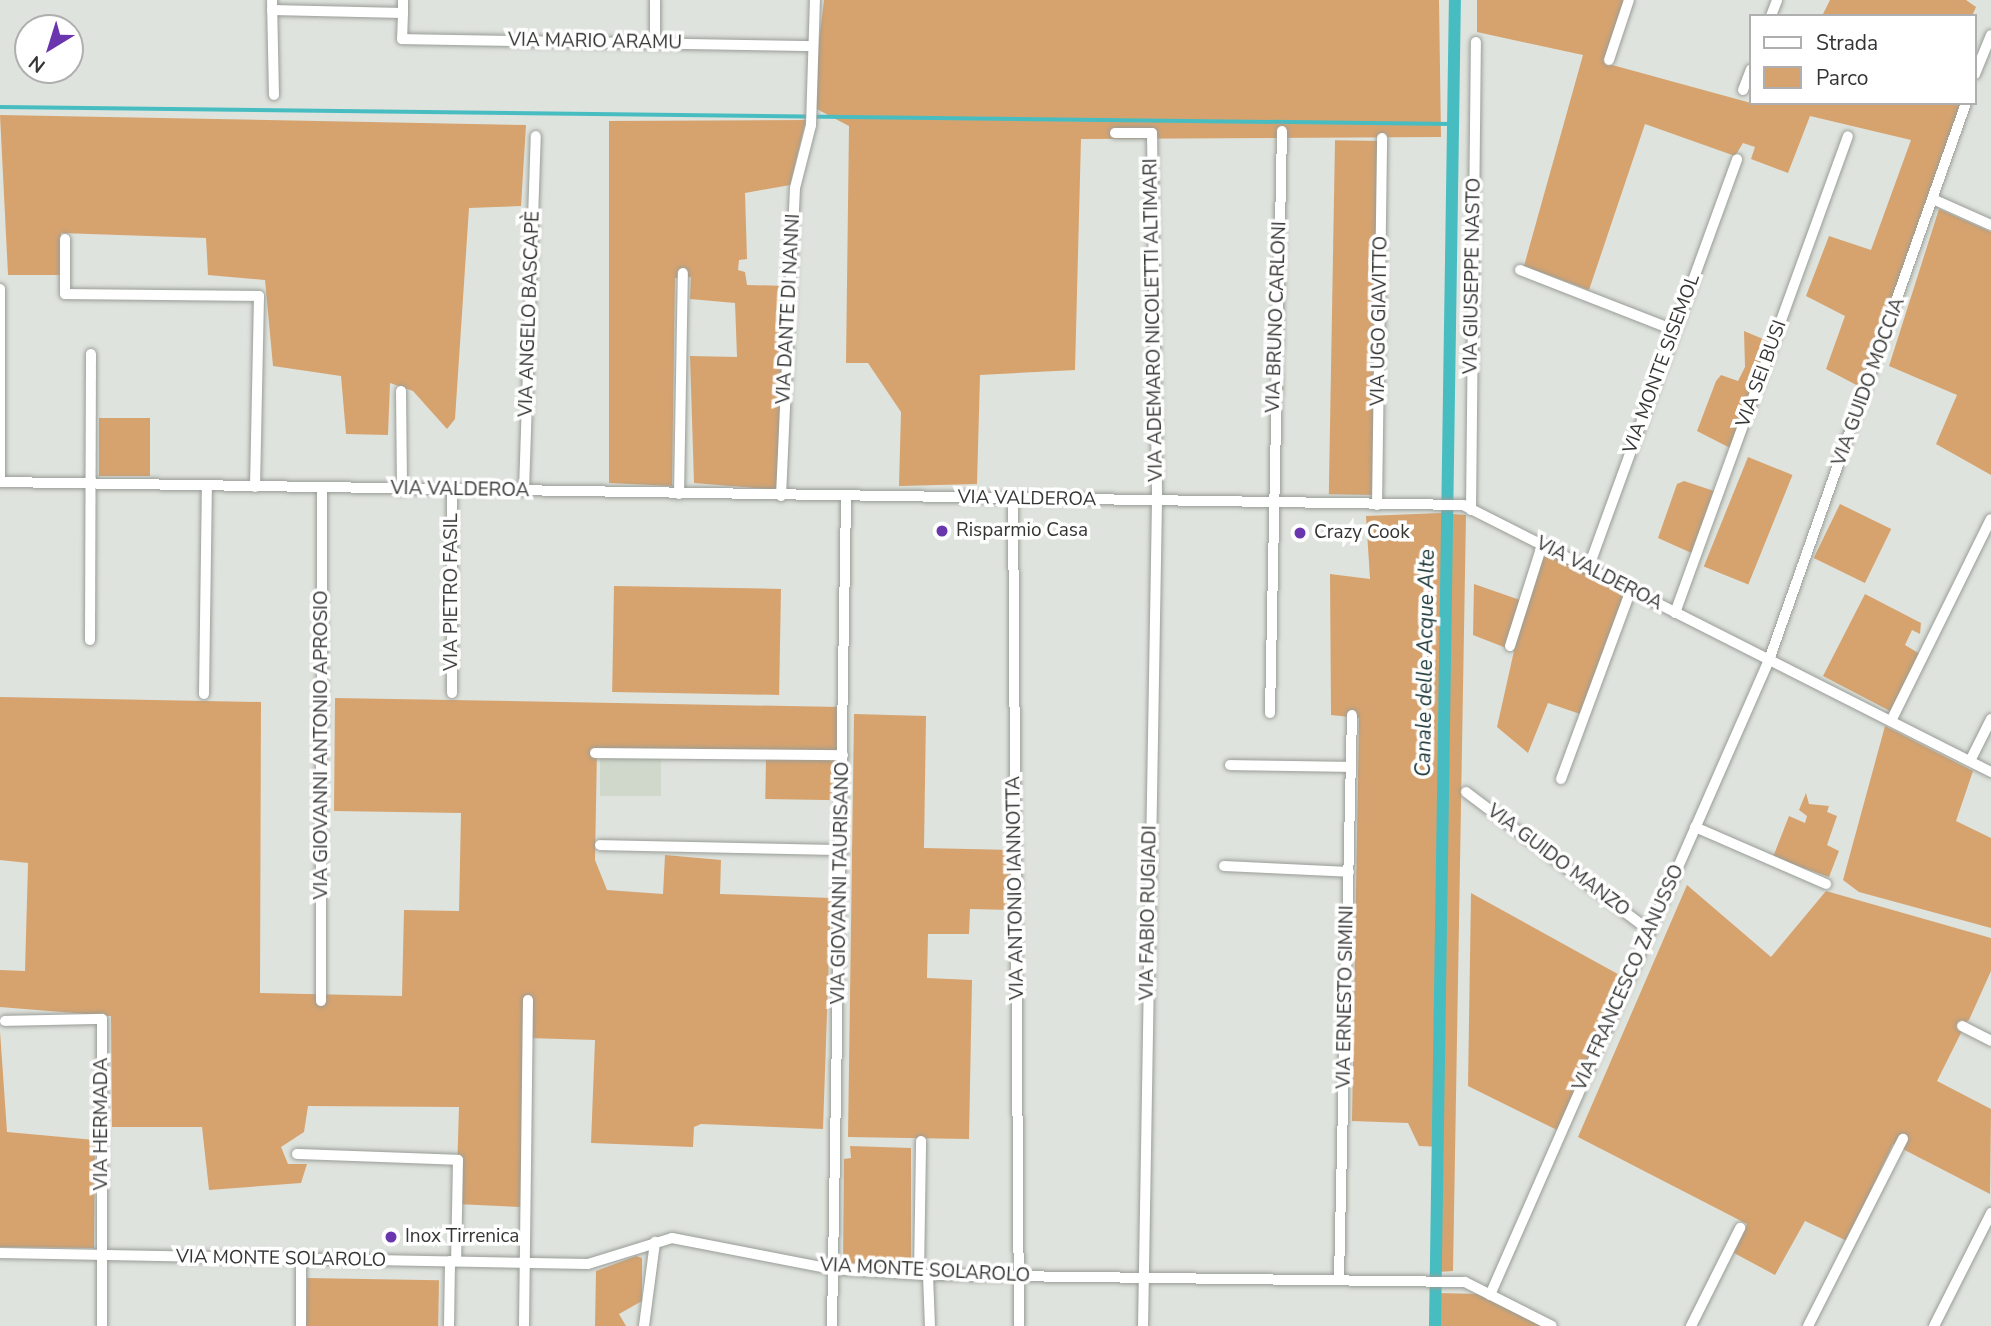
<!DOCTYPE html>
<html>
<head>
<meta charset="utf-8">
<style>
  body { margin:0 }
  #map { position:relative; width:1991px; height:1326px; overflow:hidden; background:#dfe3dd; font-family:"Nunito Sans",sans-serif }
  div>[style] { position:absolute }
  .built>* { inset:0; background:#d0d8cb; transform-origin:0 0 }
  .green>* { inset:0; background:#d6a36f; transform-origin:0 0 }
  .stream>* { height:3.5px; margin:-1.75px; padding:0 1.75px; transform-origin:1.75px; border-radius:1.75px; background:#47bdc2 }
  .canal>* { height:12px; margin:-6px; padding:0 6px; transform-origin:6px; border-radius:6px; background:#47bdc2 }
  .roads { filter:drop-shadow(0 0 2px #999d97) drop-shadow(0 0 2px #999d97) }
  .street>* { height:10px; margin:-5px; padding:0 5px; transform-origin:5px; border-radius:5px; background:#fff }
  .dots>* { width:19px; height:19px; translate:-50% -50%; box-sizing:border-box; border:4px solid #fff; border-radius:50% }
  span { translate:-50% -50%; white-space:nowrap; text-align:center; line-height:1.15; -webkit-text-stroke:7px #fff; paint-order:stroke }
  .street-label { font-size:19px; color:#353634 }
  .poi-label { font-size:19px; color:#353634 }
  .left { translate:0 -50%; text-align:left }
  .water-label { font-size:21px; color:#264041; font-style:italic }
  .legend { position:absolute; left:1749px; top:14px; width:228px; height:91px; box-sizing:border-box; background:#fff; border:2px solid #aeafae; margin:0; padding:9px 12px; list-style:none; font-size:21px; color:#353634 }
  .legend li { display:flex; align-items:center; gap:14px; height:35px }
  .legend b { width:35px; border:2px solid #aeafae }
  .north { position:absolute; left:14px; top:14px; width:70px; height:70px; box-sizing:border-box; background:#fff; border:2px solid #aeafae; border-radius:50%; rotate:218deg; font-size:19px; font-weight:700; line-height:28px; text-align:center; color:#353634 }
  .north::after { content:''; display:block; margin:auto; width:24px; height:32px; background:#6a36ad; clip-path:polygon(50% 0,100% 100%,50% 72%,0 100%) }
</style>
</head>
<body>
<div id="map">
  <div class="built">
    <div style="left:600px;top:758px;width:61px;height:38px"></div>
  </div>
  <div class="green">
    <div style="clip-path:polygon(824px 0,1439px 0,1441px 137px,1081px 139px,1075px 370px,980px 375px,977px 484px,899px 486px,901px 412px,868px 363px,846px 363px,849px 126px,811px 106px)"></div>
    <div style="clip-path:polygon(1477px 0,1626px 0,1605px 63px,1751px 103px,1961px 103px,1864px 389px,1826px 369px,1845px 316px,1806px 296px,1829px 236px,1871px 250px,1911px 140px,1810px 116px,1788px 173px,1751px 159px,1755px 147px,1743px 143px,1735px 156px,1645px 124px,1589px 290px,1524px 266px,1583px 55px,1477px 32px)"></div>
    <div style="clip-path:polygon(1830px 0,1966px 0,1976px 7px,1972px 16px,1822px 16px)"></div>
    <div style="clip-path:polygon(0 115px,526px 125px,521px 206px,469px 208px,455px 419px,447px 429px,413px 391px,390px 383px,388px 435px,346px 434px,341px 376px,273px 366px,265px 280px,208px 275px,206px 238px,61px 233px,60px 275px,8px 275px)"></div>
    <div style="clip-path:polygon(806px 120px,790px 185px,745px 193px,747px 259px,739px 260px,738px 270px,745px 272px,747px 285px,788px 286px,779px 490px,694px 483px,690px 356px,737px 357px,735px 303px,690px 299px,691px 277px,675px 278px,672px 486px,609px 483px,609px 121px)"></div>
    <div style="left:1381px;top:141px;width:354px;height:46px;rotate:91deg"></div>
    <div style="clip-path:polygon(1939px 209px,1991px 232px,1991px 475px,1936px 444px,1957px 395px,1889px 366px)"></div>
    <div style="clip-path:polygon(1744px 331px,1775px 344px,1732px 449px,1697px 431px,1716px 381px,1721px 375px,1738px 381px,1745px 367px)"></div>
    <div style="left:99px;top:418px;width:51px;height:58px"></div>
    <div style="left:1748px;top:457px;width:48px;height:118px;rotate:22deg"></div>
    <div style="clip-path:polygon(1684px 481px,1717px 492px,1696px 555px,1658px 538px,1677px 484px)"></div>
    <div style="left:1840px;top:504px;width:57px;height:60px;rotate:26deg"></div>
    <div style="clip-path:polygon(1441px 513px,1466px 515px,1453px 1271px,1438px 1272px,1441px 1147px,1419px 1146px,1408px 1123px,1352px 1121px,1359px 718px,1331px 715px,1330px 574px,1370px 579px,1366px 516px)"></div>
    <div style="clip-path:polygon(1537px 547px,1629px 591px,1583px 715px,1548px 703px,1528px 753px,1497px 727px,1514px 651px,1473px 635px,1474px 584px,1520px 600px)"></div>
    <div style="left:614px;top:586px;width:167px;height:106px;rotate:1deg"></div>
    <div style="clip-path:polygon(1865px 594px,1921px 623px,1920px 634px,1912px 630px,1905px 645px,1920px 654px,1890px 711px,1823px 676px)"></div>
    <div style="clip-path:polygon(0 697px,261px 702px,260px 993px,402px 996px,404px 910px,459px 911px,461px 813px,334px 811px,335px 698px,840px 707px,839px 752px,597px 749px,595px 860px,607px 890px,663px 894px,665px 855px,721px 860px,720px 894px,831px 898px,823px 1129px,701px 1124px,694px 1127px,693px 1147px,591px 1143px,595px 1040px,527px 1038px,521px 1207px,456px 1204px,459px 1107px,308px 1106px,304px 1132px,281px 1147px,288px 1164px,307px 1164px,301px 1183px,209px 1190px,202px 1127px,112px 1127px,111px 1016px,0 1007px,0 970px,25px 971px,28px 863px,0 860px)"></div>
    <div style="clip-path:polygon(854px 714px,926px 716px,924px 848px,1013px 850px,1012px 910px,970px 909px,969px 934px,928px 934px,927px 978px,972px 980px,969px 1139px,848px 1137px)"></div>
    <div style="clip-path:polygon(1885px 726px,1973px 771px,1956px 821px,1991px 838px,1991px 928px,1859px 892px,1843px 880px)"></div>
    <div style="left:766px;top:758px;width:74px;height:41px;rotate:1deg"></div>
    <div style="clip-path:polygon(1806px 793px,1809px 804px,1829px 806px,1827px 812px,1837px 816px,1827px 845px,1839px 851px,1829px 877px,1773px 857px,1789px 816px,1805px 823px,1807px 816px,1799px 810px)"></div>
    <div style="clip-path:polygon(1687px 885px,1771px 957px,1826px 891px,1991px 938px,1991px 971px,1969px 1020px,1959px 1026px,1962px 1031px,1937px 1081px,1991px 1109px,1990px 1194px,1893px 1144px,1847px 1241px,1805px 1221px,1775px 1275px,1734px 1253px,1747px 1224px,1578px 1137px)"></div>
    <div style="clip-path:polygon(1471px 893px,1625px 978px,1557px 1130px,1468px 1086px)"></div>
    <div style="clip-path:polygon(0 1031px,7px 1132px,95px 1140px,94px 1248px,0 1247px)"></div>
    <div style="clip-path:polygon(850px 1146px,911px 1148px,911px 1266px,843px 1265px,844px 1159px,851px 1158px)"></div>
    <div style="clip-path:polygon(636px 1256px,642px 1258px,642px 1301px,619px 1314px,626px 1326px,595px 1326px,596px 1271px)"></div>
    <div style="left:307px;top:1278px;width:132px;height:48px;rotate:1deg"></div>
    <div style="clip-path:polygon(1437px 1293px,1481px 1294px,1543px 1326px,1438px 1326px)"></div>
  </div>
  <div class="stream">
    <div style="left:0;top:107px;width:1451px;rotate:0.67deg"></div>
  </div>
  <div class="canal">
    <div style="left:1435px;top:1326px;width:1326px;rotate:-89.14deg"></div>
  </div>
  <div class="roads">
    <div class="street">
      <div style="left:272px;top:0;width:95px;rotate:88.8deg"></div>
      <div style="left:272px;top:10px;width:131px;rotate:1.3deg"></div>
      <div style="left:403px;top:13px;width:13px;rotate:-90deg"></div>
      <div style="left:403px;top:13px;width:26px;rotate:92deg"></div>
      <div style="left:402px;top:39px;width:411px;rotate:1deg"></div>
      <div style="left:1771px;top:16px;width:17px;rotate:-69deg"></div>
      <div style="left:655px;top:44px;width:44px;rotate:-90deg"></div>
      <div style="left:1609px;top:60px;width:63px;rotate:-71.6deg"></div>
      <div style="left:1975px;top:74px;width:42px;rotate:-67.7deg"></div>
      <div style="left:1743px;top:90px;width:22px;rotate:-69deg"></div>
      <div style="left:1115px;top:133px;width:37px"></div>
      <div style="left:1152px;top:133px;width:368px;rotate:89.2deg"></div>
      <div style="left:1157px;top:501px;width:825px;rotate:90.97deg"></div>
      <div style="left:1935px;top:200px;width:61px;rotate:24.1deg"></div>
      <div style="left:65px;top:239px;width:55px;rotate:90deg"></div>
      <div style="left:65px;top:294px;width:194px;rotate:0.6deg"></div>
      <div style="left:259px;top:296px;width:191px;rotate:91.2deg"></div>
      <div style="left:1520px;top:270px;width:165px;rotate:21.3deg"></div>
      <div style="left:0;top:289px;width:193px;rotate:90deg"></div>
      <div style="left:401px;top:391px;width:99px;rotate:89.4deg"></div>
      <div style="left:0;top:482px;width:1463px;rotate:0.9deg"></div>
      <div style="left:1463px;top:505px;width:592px;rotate:26.82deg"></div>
      <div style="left:452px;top:490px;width:203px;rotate:90deg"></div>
      <div style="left:524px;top:491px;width:355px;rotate:-88.1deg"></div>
      <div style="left:679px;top:494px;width:221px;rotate:-89deg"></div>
      <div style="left:781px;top:496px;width:308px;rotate:-87.4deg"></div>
      <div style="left:795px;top:188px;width:65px;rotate:-75.7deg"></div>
      <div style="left:811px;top:125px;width:125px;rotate:-88.2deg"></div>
      <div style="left:1013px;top:500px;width:826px;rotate:89.58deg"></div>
      <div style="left:1377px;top:505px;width:367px;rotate:-89.2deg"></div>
      <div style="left:1471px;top:510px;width:468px;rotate:-89.4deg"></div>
      <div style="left:1588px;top:569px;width:436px;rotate:-70deg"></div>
      <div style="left:1675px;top:613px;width:507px;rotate:-70.07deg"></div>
      <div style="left:90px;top:640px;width:286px;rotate:-89.8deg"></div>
      <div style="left:1510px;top:646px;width:106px;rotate:-72.4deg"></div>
      <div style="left:204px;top:694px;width:207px;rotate:-89.2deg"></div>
      <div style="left:1270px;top:713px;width:582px;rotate:-88.82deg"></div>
      <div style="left:1891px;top:721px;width:225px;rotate:-63.7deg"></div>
      <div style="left:595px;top:753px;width:248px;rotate:0.5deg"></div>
      <div style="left:1970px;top:761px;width:47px;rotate:-63.4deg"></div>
      <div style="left:1230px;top:765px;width:121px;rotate:0.9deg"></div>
      <div style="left:1561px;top:779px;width:202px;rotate:-69.7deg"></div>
      <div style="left:1466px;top:792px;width:231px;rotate:37.1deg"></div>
      <div style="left:1695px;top:827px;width:143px;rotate:23.5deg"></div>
      <div style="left:600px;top:845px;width:243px;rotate:1.2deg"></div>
      <div style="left:1224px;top:866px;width:125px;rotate:2.7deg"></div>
      <div style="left:321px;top:1001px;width:513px;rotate:-89.89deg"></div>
      <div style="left:5px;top:1021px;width:97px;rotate:-1.2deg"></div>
      <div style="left:102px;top:1019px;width:307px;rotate:90deg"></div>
      <div style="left:1962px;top:1026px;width:33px;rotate:27deg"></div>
      <div style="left:297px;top:1154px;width:161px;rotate:2.1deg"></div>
      <div style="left:458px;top:1160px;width:101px;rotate:91.1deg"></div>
      <div style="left:0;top:1253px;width:588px;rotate:1.07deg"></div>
      <div style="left:588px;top:1264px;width:88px;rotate:-17.2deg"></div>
      <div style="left:672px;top:1238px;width:162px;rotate:11deg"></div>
      <div style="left:831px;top:1269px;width:97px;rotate:3.5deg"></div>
      <div style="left:928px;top:1275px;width:537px;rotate:0.75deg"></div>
      <div style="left:1465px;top:1282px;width:97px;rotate:26.8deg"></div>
      <div style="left:919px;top:1274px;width:133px;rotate:-89.1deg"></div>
      <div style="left:928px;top:1275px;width:51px;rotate:87.8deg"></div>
      <div style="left:1339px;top:1278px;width:563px;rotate:-88.68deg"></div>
      <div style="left:1490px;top:1295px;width:694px;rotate:-66.28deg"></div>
      <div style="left:1769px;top:660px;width:591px;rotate:-70.52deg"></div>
      <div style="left:301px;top:1326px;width:67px;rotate:-90deg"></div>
      <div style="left:449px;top:1326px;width:65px;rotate:-89.1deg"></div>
      <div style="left:524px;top:1326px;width:326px;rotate:-89.3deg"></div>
      <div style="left:644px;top:1326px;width:85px;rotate:-82.5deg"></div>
      <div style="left:832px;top:1326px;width:829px;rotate:-89.03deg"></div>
      <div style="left:1691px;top:1326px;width:110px;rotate:-63.4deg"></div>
      <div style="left:1808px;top:1326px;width:210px;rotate:-63.1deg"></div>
      <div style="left:1934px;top:1326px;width:127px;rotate:-63.2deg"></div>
    </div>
  </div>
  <div class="dots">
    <div style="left:942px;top:531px;background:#6a36ad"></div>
    <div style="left:1300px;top:533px;background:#6a36ad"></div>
    <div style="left:391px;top:1237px;background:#6a36ad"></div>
  </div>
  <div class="street-label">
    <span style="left:595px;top:42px;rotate:1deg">VIA MARIO ARAMU</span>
    <span style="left:1473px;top:276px;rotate:-89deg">VIA GIUSEPPE NASTO</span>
    <span style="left:789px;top:309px;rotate:-87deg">VIA DANTE DI NANNI</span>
    <span style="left:530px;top:314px;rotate:-88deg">VIA ANGELO BASCAPÈ</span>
    <span style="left:1277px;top:317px;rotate:-88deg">VIA BRUNO CARLONI</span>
    <span style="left:1154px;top:320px;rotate:-91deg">VIA ADEMARO NICOLETTI ALTIMARI</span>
    <span style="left:1380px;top:321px;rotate:-89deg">VIA UGO GIAVITTO</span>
    <span style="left:1662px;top:364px;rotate:-70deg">VIA MONTE SISEMOL</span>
    <span style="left:1762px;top:374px;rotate:-70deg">VIA SEI BUSI</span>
    <span style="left:1869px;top:382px;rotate:-70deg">VIA GUIDO MOCCIA</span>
    <span style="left:460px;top:490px;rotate:1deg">VIA VALDEROA</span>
    <span style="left:1027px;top:499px;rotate:1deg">VIA VALDEROA</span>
    <span style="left:1599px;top:574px;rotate:27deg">VIA VALDEROA</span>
    <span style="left:452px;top:592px;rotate:-90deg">VIA PIETRO FASIL</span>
    <span style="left:322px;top:745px;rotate:-90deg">VIA GIOVANNI ANTONIO APROSIO</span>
    <span style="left:1558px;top:861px;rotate:37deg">VIA GUIDO MANZO</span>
    <span style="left:841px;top:883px;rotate:-89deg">VIA GIOVANNI TAURISANO</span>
    <span style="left:1016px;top:888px;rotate:-91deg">VIA ANTONIO IANNOTTA</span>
    <span style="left:1149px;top:913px;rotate:-89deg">VIA FABIO RUGIADI</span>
    <span style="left:1629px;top:978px;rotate:-66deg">VIA FRANCESCO ZANUSSO</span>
    <span style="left:1346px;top:997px;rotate:-89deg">VIA ERNESTO SIMINI</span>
    <span style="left:102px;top:1124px;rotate:-90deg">VIA HERMADA</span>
    <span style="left:281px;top:1259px;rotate:1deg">VIA MONTE SOLAROLO</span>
    <span style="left:925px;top:1271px;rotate:3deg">VIA MONTE SOLAROLO</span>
  </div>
  <div class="poi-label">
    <span class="left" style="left:956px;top:531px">Risparmio Casa</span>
    <span class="left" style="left:1314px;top:533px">Crazy Cook</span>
    <span class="left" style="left:405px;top:1237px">Inox Tirrenica</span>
  </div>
  <div class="water-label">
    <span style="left:1425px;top:663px;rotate:-89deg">Canale delle Acque Alte</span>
  </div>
  <ul class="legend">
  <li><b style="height:9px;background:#fff"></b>Strada</li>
  <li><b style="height:19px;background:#d6a36f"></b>Parco</li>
  </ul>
  <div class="north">N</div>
</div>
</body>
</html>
